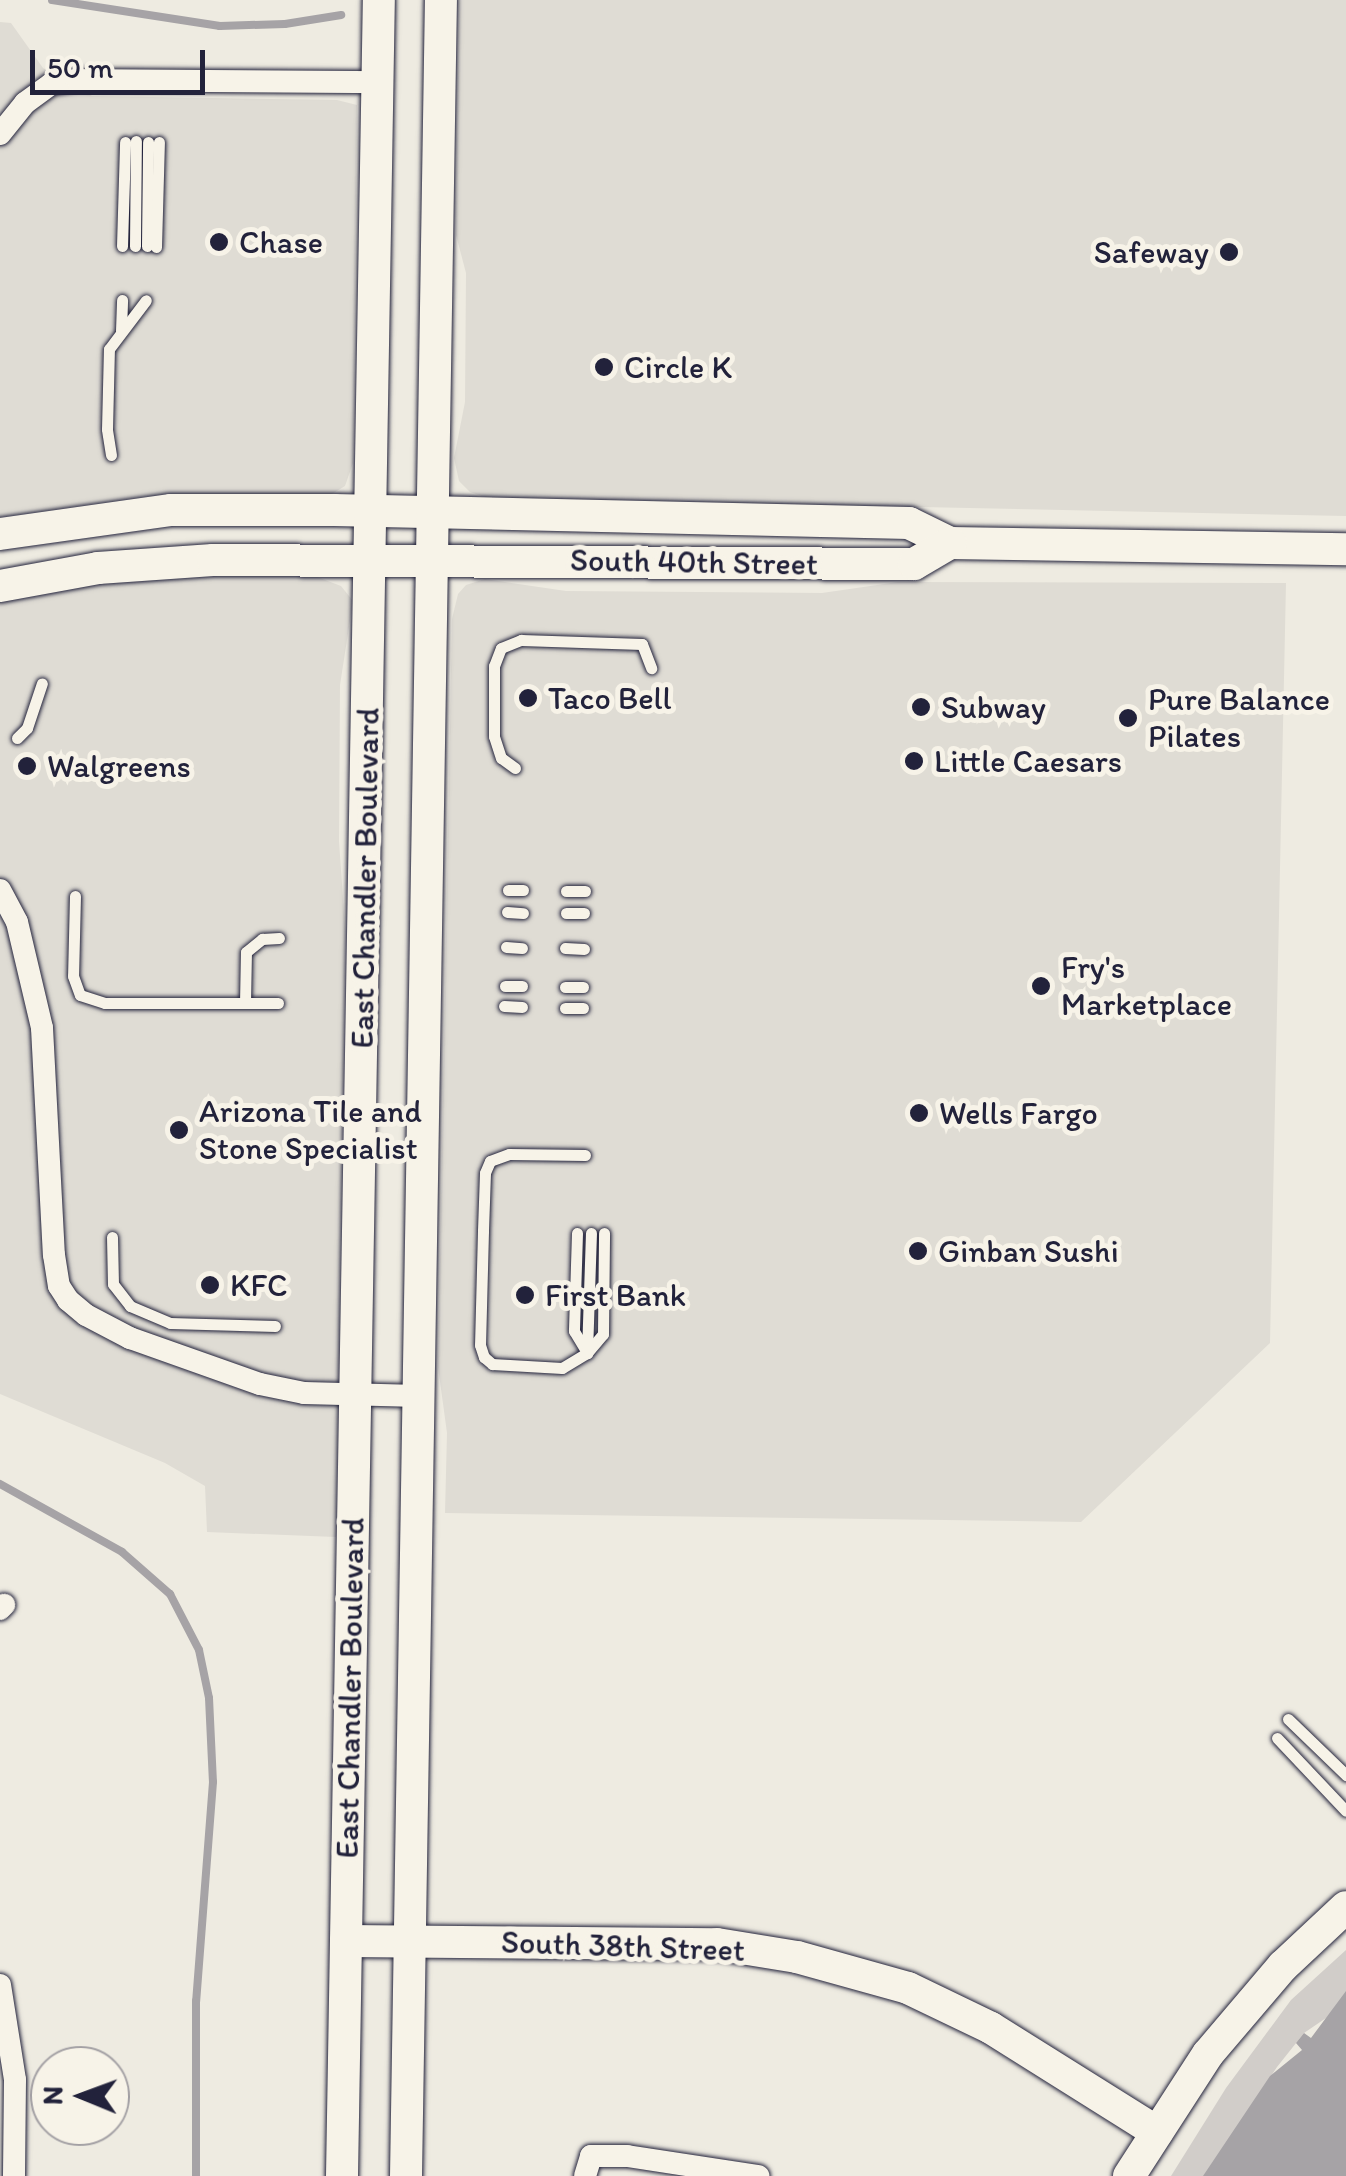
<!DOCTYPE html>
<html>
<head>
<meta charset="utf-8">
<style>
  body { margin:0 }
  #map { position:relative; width:1346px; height:2176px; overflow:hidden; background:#eeebe1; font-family:Itim,sans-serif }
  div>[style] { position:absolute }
  .built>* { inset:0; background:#dfdcd4 }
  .green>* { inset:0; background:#d1cdc9 }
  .water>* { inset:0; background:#a6a3a6 }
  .stream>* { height:8px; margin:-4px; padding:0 4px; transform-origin:4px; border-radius:4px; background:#a6a3a6 }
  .roads { filter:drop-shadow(0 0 2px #22223b) drop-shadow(0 0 2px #22223b) }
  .lane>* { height:11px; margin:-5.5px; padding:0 5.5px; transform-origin:5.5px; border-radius:5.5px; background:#f7f3e8 }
  .street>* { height:22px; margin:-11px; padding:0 11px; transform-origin:11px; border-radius:11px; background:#f7f3e8 }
  .secondary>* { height:32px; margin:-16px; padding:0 16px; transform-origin:16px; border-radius:16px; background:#f7f3e8 }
  .dots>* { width:28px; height:28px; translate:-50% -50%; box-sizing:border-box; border:5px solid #f7f3e8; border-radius:50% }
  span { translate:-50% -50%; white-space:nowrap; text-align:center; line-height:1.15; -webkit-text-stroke:10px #f7f3e8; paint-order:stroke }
  .poi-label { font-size:32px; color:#22223b }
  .left { translate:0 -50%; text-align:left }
  .right { translate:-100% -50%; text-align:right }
  .street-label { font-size:32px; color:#22223b }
  .north { position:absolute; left:30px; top:2046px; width:100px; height:100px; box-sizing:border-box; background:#f7f3e8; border:2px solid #a29fa3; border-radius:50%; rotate:271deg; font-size:28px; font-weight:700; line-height:40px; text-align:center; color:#22223b }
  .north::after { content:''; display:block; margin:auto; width:35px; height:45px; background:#22223b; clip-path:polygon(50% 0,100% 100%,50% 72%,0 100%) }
  .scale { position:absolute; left:30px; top:50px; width:175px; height:45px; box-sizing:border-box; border:5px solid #22223b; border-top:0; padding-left:12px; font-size:30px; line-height:35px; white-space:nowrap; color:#22223b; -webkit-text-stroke:8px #f7f3e8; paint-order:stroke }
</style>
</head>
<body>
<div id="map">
  <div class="built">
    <div style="clip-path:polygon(459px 0,1346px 0,1346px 516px,488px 498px,470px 492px,459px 481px,454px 458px,465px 402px,466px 273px,456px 235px)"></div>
    <div style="clip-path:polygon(0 22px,11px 23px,43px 68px,92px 96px,337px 100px,357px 105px,353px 463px,345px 486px,330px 495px,146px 496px,0 517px)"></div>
    <div style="clip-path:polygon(196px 575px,312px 575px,341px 586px,353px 601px,340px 685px,339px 841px,345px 928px,336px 1537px,207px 1532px,205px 1486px,165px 1463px,0 1394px,0 601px,83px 584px)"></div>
    <div style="clip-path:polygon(485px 579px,566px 591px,822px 593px,898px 582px,1286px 583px,1270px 1343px,1081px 1522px,445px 1513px,447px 1433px,438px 1367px,452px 619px,458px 594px,466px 585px)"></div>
  </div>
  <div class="green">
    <div style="clip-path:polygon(1346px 1950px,1346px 1995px,1326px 2018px,1304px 2033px,1277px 2067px,1204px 2176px,1171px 2176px,1226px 2088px,1291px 2000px)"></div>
  </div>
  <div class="water">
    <div style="clip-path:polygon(1346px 1991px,1346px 2176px,1203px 2176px,1270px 2076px,1302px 2050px,1296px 2043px,1304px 2033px,1311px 2038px)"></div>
  </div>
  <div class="stream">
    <div style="left:52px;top:0;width:170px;rotate:8.8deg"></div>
    <div style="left:220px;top:26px;width:65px;rotate:-1.8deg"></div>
    <div style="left:285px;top:24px;width:57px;rotate:-9.1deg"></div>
    <div style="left:0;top:1484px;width:140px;rotate:29.1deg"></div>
    <div style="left:122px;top:1552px;width:64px;rotate:41.2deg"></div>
    <div style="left:170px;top:1594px;width:63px;rotate:62.6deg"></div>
    <div style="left:199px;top:1650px;width:49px;rotate:78.2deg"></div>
    <div style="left:209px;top:1698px;width:84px;rotate:87.3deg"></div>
    <div style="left:213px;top:1782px;width:220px;rotate:94.4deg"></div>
    <div style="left:196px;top:2001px;width:175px;rotate:90deg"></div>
  </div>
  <div class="roads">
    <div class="lane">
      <div style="left:122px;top:246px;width:104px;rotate:-88.3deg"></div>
      <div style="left:135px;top:246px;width:105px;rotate:-89.5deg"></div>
      <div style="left:147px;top:246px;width:104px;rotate:-89.4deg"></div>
      <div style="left:156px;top:247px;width:105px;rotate:-88.4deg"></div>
      <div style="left:121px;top:331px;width:31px;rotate:-88deg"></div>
      <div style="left:111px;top:455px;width:26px;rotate:-99deg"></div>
      <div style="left:107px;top:429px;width:80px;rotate:-88.6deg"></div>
      <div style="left:109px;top:349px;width:61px;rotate:-52.9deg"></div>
      <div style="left:17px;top:738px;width:14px;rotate:-45deg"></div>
      <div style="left:27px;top:728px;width:47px;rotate:-71.6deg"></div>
      <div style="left:515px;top:768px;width:17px;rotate:-144deg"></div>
      <div style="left:501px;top:758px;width:23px;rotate:-108deg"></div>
      <div style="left:494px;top:736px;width:70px;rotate:-90deg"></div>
      <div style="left:494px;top:666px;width:19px;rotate:-69deg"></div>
      <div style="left:501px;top:648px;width:22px;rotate:-22deg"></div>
      <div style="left:521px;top:640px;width:121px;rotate:1.9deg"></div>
      <div style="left:642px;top:644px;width:26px;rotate:69deg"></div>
      <div style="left:508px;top:890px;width:15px"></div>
      <div style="left:566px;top:891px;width:19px"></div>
      <div style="left:75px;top:896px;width:80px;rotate:91.4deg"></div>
      <div style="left:73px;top:976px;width:20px;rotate:70deg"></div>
      <div style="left:80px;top:995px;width:26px;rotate:18deg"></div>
      <div style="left:105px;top:1003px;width:173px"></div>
      <div style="left:507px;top:912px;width:16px;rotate:4deg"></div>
      <div style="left:566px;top:913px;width:18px"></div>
      <div style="left:506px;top:947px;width:16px;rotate:4deg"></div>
      <div style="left:565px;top:948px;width:19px;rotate:3deg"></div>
      <div style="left:505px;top:986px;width:17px"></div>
      <div style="left:565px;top:987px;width:18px"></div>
      <div style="left:245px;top:1003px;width:51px;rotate:-88.9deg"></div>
      <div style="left:246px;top:952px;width:21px;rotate:-39deg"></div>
      <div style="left:262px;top:939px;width:17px;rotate:-3deg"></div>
      <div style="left:504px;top:1006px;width:18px;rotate:3deg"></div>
      <div style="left:565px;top:1008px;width:18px"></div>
      <div style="left:585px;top:1155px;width:76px;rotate:-179.2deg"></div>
      <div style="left:509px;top:1154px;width:20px;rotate:160deg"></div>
      <div style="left:490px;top:1161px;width:13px;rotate:113deg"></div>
      <div style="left:485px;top:1173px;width:58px;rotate:92deg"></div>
      <div style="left:483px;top:1231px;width:114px;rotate:91.5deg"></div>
      <div style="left:480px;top:1345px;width:13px;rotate:72deg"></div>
      <div style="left:484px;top:1357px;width:11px;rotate:41deg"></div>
      <div style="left:492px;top:1364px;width:70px;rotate:3.3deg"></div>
      <div style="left:562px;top:1368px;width:29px;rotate:-31deg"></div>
      <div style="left:587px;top:1353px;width:25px;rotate:-50deg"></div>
      <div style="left:603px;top:1334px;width:101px;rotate:-89.4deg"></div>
      <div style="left:577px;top:1233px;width:98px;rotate:91.8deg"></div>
      <div style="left:574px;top:1331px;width:26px;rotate:59deg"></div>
      <div style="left:112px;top:1237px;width:47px;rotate:88.8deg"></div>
      <div style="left:113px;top:1284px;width:28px;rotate:52deg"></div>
      <div style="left:130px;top:1306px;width:43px;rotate:23deg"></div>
      <div style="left:170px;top:1323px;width:105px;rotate:1.6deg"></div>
      <div style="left:587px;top:1353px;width:120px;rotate:-88.1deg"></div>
      <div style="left:1288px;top:1719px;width:81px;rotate:44deg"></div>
      <div style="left:1277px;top:1738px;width:100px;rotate:46.6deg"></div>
    </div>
    <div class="street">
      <div style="left:0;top:134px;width:40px;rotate:-51deg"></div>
      <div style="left:25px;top:103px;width:32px;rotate:-36deg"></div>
      <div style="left:51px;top:84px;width:26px;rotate:-9deg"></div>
      <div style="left:77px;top:80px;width:301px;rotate:0.4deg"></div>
      <div style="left:0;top:890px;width:36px;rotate:62deg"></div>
      <div style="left:17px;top:922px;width:109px;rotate:76.7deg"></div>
      <div style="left:42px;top:1028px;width:227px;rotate:87deg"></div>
      <div style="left:54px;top:1255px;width:31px;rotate:81deg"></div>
      <div style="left:59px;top:1286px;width:17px;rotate:57deg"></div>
      <div style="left:68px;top:1300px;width:23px;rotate:40deg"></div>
      <div style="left:86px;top:1315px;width:50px;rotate:27.6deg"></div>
      <div style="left:130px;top:1338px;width:138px;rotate:19.5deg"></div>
      <div style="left:260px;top:1384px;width:45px;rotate:11.6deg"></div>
      <div style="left:304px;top:1393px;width:115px;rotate:1.5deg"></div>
      <div style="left:0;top:1609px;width:6px;rotate:-45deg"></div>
      <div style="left:0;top:1985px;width:96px;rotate:81deg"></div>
      <div style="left:15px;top:2080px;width:96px;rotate:90.6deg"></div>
      <div style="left:585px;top:2176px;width:21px;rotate:-73deg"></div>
      <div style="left:591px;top:2156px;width:36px"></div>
      <div style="left:627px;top:2156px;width:133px;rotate:8.7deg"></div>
    </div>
    <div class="secondary">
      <div style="left:0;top:534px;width:173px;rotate:-8deg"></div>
      <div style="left:171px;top:510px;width:163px"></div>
      <div style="left:334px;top:510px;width:575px;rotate:1.3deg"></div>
      <div style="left:909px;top:523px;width:46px;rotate:26deg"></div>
      <div style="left:950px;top:543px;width:396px;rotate:0.9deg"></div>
      <div style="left:0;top:586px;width:100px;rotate:-10.4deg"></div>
      <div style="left:98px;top:568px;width:115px;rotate:-4deg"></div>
      <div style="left:213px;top:560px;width:701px;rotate:0.33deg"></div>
      <div style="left:914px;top:564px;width:42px;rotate:-30.3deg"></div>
      <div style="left:346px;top:1941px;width:371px;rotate:0.5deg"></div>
      <div style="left:717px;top:1944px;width:81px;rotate:9.2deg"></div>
      <div style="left:797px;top:1957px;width:115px;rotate:15.6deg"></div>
      <div style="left:908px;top:1988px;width:92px;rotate:25.7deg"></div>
      <div style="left:991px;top:2028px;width:196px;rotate:32.1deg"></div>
      <div style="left:342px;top:2176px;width:2176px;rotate:-89.03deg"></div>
      <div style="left:406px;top:2176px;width:2176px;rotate:-89.08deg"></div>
      <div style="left:1129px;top:2176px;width:145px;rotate:-57.1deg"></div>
      <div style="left:1208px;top:2054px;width:116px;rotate:-49.6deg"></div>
      <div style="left:1283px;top:1966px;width:86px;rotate:-43.1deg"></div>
    </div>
  </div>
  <div class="dots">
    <div style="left:219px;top:242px;background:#22223b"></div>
    <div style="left:1229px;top:252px;background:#22223b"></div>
    <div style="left:604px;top:367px;background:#22223b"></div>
    <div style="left:528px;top:698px;background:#22223b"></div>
    <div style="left:921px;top:707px;background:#22223b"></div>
    <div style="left:1128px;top:718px;background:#22223b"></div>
    <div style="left:914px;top:761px;background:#22223b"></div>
    <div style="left:27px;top:766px;background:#22223b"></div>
    <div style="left:1041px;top:986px;background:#22223b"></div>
    <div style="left:919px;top:1113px;background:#22223b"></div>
    <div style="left:179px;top:1130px;background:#22223b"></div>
    <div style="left:918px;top:1251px;background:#22223b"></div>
    <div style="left:210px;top:1285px;background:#22223b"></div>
    <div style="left:525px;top:1295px;background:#22223b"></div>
  </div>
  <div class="poi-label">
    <span class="left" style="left:239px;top:242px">Chase</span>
    <span class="right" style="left:1209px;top:252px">Safeway</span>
    <span class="left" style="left:624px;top:367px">Circle K</span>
    <span class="left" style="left:548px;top:698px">Taco Bell</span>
    <span class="left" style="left:1148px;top:718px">Pure Balance<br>Pilates</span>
    <span class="left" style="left:941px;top:707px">Subway</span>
    <span class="left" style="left:934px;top:761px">Little Caesars</span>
    <span class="left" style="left:47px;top:766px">Walgreens</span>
    <span class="left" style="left:1061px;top:986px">Fry's<br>Marketplace</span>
    <span class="left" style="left:199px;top:1130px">Arizona Tile and<br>Stone Specialist</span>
    <span class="left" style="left:939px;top:1113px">Wells Fargo</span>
    <span class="left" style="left:938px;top:1251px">Ginban Sushi</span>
    <span class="left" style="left:230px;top:1285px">KFC</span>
    <span class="left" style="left:545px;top:1295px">First Bank</span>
  </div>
  <div class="street-label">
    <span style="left:694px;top:562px;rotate:1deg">South 40th Street</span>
    <span style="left:365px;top:878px;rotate:-89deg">East Chandler Boulevard</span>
    <span style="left:350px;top:1688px;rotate:-89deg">East Chandler Boulevard</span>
    <span style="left:623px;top:1946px;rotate:2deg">South 38th Street</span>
  </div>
  <div class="north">N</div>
  <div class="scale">50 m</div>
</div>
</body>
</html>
